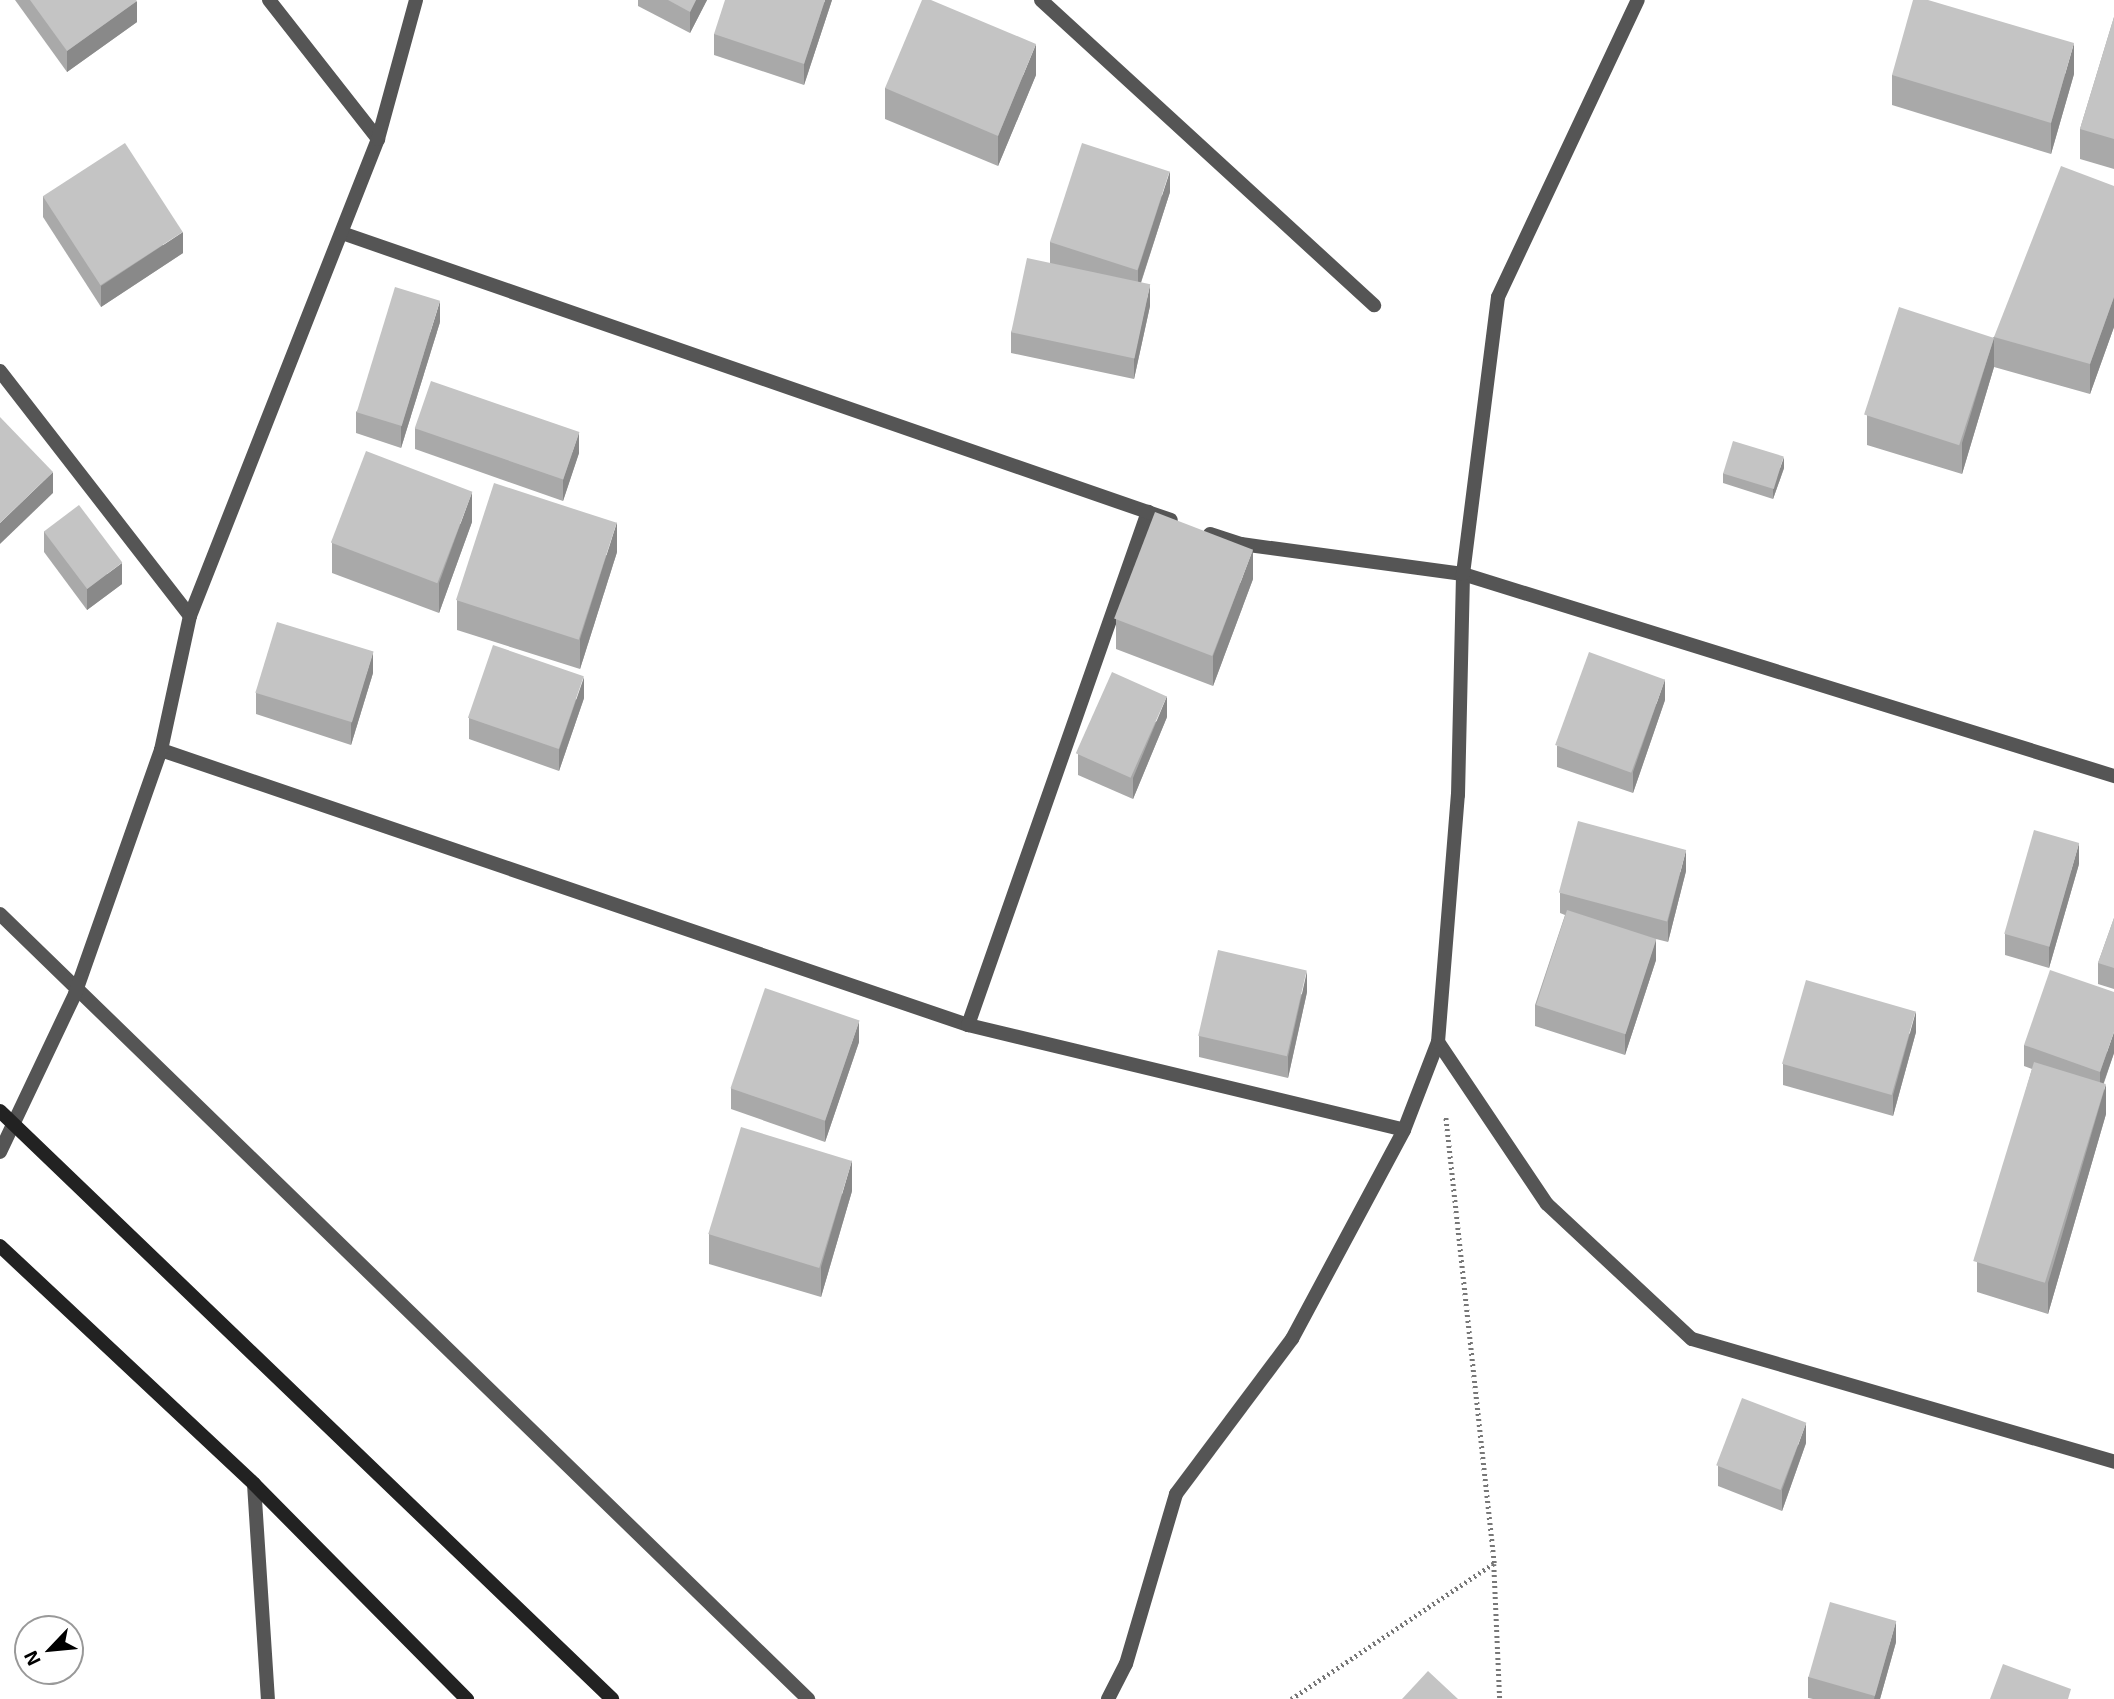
<!DOCTYPE html>
<html>
<head>
<meta charset="utf-8">
<style>
  body { margin:0 }
  #map { position:relative; width:2114px; height:1699px; overflow:hidden; background:#fff; font-family:"Exo 2",sans-serif }
  div>[style] { position:absolute }
  .path>* { height:4.5px; margin-top:-2.25px; transform-origin:0; background:repeating-linear-gradient(90deg,#777 0 2px,transparent 0 5.5px) }
  .lane>* { height:14px; margin:-7px; padding:0 7px; transform-origin:7px; border-radius:7px; background:#555 }
  .street>* { height:14px; margin:-7px; padding:0 7px; transform-origin:7px; border-radius:7px; background:#555 }
  .secondary>* { height:14px; margin:-7px; padding:0 7px; transform-origin:7px; border-radius:7px; background:#222 }
  .wall>* { inset:0; background:#a9a9a9 }
  .shaded-wall>* { inset:0; background:#898989 }
  .building>* { inset:0; background:#c4c4c4; transform-origin:0 0 }
  span { translate:-50% -50%; white-space:nowrap; text-align:center; line-height:1.15; -webkit-text-stroke:5px #fff; paint-order:stroke }
  .north { position:absolute; left:14px; top:1615px; width:70px; height:70px; box-sizing:border-box; background:#fff; border:2px solid #999; border-radius:50%; rotate:244deg; font-size:19px; font-weight:700; line-height:28px; text-align:center; color:#000 }
  .north::after { content:''; display:block; margin:auto; width:24px; height:32px; background:#000; clip-path:polygon(50% 0,100% 100%,50% 72%,0 100%) }
</style>
</head>
<body>
<div id="map">
  <div class="path">
    <div style="left:1494px;top:1564px;width:135px;rotate:87.5deg"></div>
    <div style="left:1291px;top:1699px;width:244px;rotate:-33.8deg"></div>
    <div style="left:1494px;top:1563px;width:448px;rotate:-96.2deg"></div>
  </div>
  <div class="lane">
    <div style="left:161px;top:750px;width:853px;rotate:18.82deg"></div>
    <div style="left:968px;top:1025px;width:544px;rotate:-70.67deg"></div>
    <div style="left:968px;top:1025px;width:448px;rotate:13.5deg"></div>
  </div>
  <div class="street">
    <div style="left:269px;top:0;width:177px;rotate:51.9deg"></div>
    <div style="left:1041px;top:0;width:452px;rotate:42.5deg"></div>
    <div style="left:342px;top:233px;width:877px;rotate:19.1deg"></div>
    <div style="left:0;top:371px;width:310px;rotate:52.2deg"></div>
    <div style="left:1210px;top:534px;width:33px;rotate:18deg"></div>
    <div style="left:1241px;top:544px;width:224px;rotate:7.7deg"></div>
    <div style="left:1463px;top:574px;width:682px;rotate:17.24deg"></div>
    <div style="left:0;top:914px;width:1127px;rotate:44.17deg"></div>
    <div style="left:1438px;top:1042px;width:195px;rotate:56.1deg"></div>
    <div style="left:1547px;top:1204px;width:198px;rotate:43deg"></div>
    <div style="left:1692px;top:1339px;width:440px;rotate:16.2deg"></div>
    <div style="left:0;top:1152px;width:175px;rotate:-64.6deg"></div>
    <div style="left:75px;top:994px;width:259px;rotate:-70.6deg"></div>
    <div style="left:161px;top:750px;width:137px;rotate:-77.8deg"></div>
    <div style="left:190px;top:616px;width:513px;rotate:-68.49deg"></div>
    <div style="left:378px;top:139px;width:144px;rotate:-74.7deg"></div>
    <div style="left:254px;top:1484px;width:215px;rotate:86.3deg"></div>
    <div style="left:1108px;top:1699px;width:39px;rotate:-63deg"></div>
    <div style="left:1126px;top:1664px;width:177px;rotate:-73.6deg"></div>
    <div style="left:1176px;top:1494px;width:194px;rotate:-53.2deg"></div>
    <div style="left:1292px;top:1339px;width:237px;rotate:-61.8deg"></div>
    <div style="left:1404px;top:1130px;width:94px;rotate:-68.9deg"></div>
    <div style="left:1438px;top:1042px;width:248px;rotate:-85.4deg"></div>
    <div style="left:1458px;top:795px;width:221px;rotate:-88.7deg"></div>
    <div style="left:1463px;top:574px;width:279px;rotate:-82.8deg"></div>
    <div style="left:1498px;top:297px;width:328px;rotate:-64.8deg"></div>
  </div>
  <div class="secondary">
    <div style="left:0;top:1111px;width:849px;rotate:43.85deg"></div>
    <div style="left:0;top:1246px;width:348px;rotate:43.1deg"></div>
    <div style="left:254px;top:1484px;width:303px;rotate:45.3deg"></div>
  </div>
  <div class="wall">
    <div style="clip-path:polygon(15px 0,136px 0,137px 22px,67px 72px)"></div>
    <div style="clip-path:polygon(638px 0,707px 0,690px 33px,638px 6px)"></div>
    <div style="clip-path:polygon(832px 0,804px 85px,714px 55px,714px 34px)"></div>
    <div style="clip-path:polygon(2114px 17px,2114px 169px,2080px 159px,2080px 129px)"></div>
    <div style="clip-path:polygon(2074px 74px,2051px 154px,1892px 105px,1892px 75px)"></div>
    <div style="clip-path:polygon(1036px 75px,998px 166px,885px 119px,885px 88px)"></div>
    <div style="clip-path:polygon(2114px 186px,2114px 327px,2090px 394px,1994px 367px,1962px 474px,1867px 445px,1867px 415px,1994px 337px)"></div>
    <div style="clip-path:polygon(1170px 192px,1141px 283px,1150px 306px,1134px 379px,1011px 353px,1011px 332px,1050px 263px,1050px 242px)"></div>
    <div style="clip-path:polygon(43px 196px,183px 253px,101px 307px,43px 217px)"></div>
    <div style="clip-path:polygon(440px 322px,401px 448px,356px 433px,356px 412px)"></div>
    <div style="clip-path:polygon(415px 428px,579px 453px,563px 501px,415px 449px)"></div>
    <div style="clip-path:polygon(1784px 468px,1773px 499px,1723px 483px,1723px 473px)"></div>
    <div style="clip-path:polygon(472px 522px,439px 613px,332px 573px,332px 543px)"></div>
    <div style="clip-path:polygon(44px 531px,122px 584px,87px 610px,44px 552px)"></div>
    <div style="clip-path:polygon(617px 552px,580px 669px,457px 630px,457px 600px)"></div>
    <div style="clip-path:polygon(1253px 579px,1213px 686px,1116px 649px,1116px 619px)"></div>
    <div style="clip-path:polygon(373px 673px,351px 745px,256px 714px,256px 693px)"></div>
    <div style="clip-path:polygon(584px 698px,559px 771px,469px 739px,469px 718px)"></div>
    <div style="clip-path:polygon(1665px 700px,1633px 793px,1557px 767px,1557px 746px)"></div>
    <div style="clip-path:polygon(1167px 717px,1133px 799px,1078px 775px,1078px 754px)"></div>
    <div style="clip-path:polygon(2079px 864px,2049px 968px,2005px 955px,2005px 934px)"></div>
    <div style="clip-path:polygon(1686px 871px,1668px 942px,1656px 939px,1656px 960px,1625px 1055px,1535px 1026px,1535px 1005px,1565px 915px,1560px 913px,1560px 893px)"></div>
    <div style="clip-path:polygon(2114px 918px,2114px 989px,2098px 984px,2098px 963px)"></div>
    <div style="clip-path:polygon(1307px 992px,1288px 1078px,1199px 1057px,1199px 1036px)"></div>
    <div style="clip-path:polygon(1916px 1032px,1893px 1116px,1783px 1085px,1783px 1064px)"></div>
    <div style="clip-path:polygon(859px 1042px,825px 1142px,731px 1109px,731px 1088px)"></div>
    <div style="clip-path:polygon(2024px 1045px,2114px 1053px,2104px 1083px,2106px 1114px,2048px 1314px,1977px 1292px,1977px 1262px,2032px 1069px,2024px 1066px)"></div>
    <div style="clip-path:polygon(852px 1191px,821px 1297px,709px 1264px,709px 1234px)"></div>
    <div style="clip-path:polygon(1806px 1443px,1782px 1511px,1718px 1486px,1718px 1466px)"></div>
    <div style="clip-path:polygon(1896px 1642px,1880px 1699px,1813px 1699px,1808px 1698px,1808px 1677px)"></div>
  </div>
  <div class="shaded-wall">
    <div style="clip-path:polygon(696px 0,707px 0,690px 33px,690px 12px)"></div>
    <div style="clip-path:polygon(825px 0,832px 0,804px 85px,804px 64px)"></div>
    <div style="clip-path:polygon(137px 1px,137px 22px,67px 72px,67px 51px)"></div>
    <div style="clip-path:polygon(2074px 43px,2074px 74px,2051px 154px,2051px 123px)"></div>
    <div style="clip-path:polygon(1036px 44px,1036px 75px,998px 166px,998px 136px)"></div>
    <div style="clip-path:polygon(1170px 171px,1170px 192px,1138px 291px,1138px 270px)"></div>
    <div style="clip-path:polygon(183px 232px,183px 253px,101px 307px,101px 286px)"></div>
    <div style="clip-path:polygon(1150px 285px,1150px 306px,1134px 379px,1134px 358px)"></div>
    <div style="clip-path:polygon(2114px 297px,2114px 327px,2090px 394px,2090px 364px)"></div>
    <div style="clip-path:polygon(440px 301px,440px 322px,401px 448px,401px 427px)"></div>
    <div style="clip-path:polygon(1994px 337px,1994px 367px,1962px 474px,1962px 443px)"></div>
    <div style="clip-path:polygon(579px 432px,579px 453px,563px 501px,563px 480px)"></div>
    <div style="clip-path:polygon(1784px 457px,1784px 468px,1773px 499px,1773px 488px)"></div>
    <div style="clip-path:polygon(53px 472px,53px 493px,0 544px,0 523px)"></div>
    <div style="clip-path:polygon(472px 492px,472px 522px,439px 613px,439px 583px)"></div>
    <div style="clip-path:polygon(617px 522px,617px 552px,580px 669px,580px 639px)"></div>
    <div style="clip-path:polygon(1253px 549px,1253px 579px,1213px 686px,1213px 656px)"></div>
    <div style="clip-path:polygon(122px 563px,122px 584px,87px 610px,87px 589px)"></div>
    <div style="clip-path:polygon(373px 652px,373px 673px,351px 745px,351px 724px)"></div>
    <div style="clip-path:polygon(584px 677px,584px 698px,559px 771px,559px 750px)"></div>
    <div style="clip-path:polygon(1665px 679px,1665px 700px,1633px 793px,1633px 772px)"></div>
    <div style="clip-path:polygon(1167px 696px,1167px 717px,1133px 799px,1133px 778px)"></div>
    <div style="clip-path:polygon(2079px 843px,2079px 864px,2049px 968px,2049px 947px)"></div>
    <div style="clip-path:polygon(1686px 850px,1686px 871px,1668px 942px,1668px 921px)"></div>
    <div style="clip-path:polygon(1656px 939px,1656px 960px,1625px 1055px,1625px 1034px)"></div>
    <div style="clip-path:polygon(1307px 971px,1307px 992px,1288px 1078px,1288px 1057px)"></div>
    <div style="clip-path:polygon(1916px 1011px,1916px 1032px,1893px 1116px,1893px 1095px)"></div>
    <div style="clip-path:polygon(859px 1021px,859px 1042px,825px 1142px,825px 1121px)"></div>
    <div style="clip-path:polygon(2114px 1032px,2114px 1053px,2100px 1093px,2100px 1072px)"></div>
    <div style="clip-path:polygon(2106px 1084px,2106px 1114px,2048px 1314px,2048px 1283px)"></div>
    <div style="clip-path:polygon(852px 1160px,852px 1191px,821px 1297px,821px 1267px)"></div>
    <div style="clip-path:polygon(1806px 1423px,1806px 1443px,1782px 1511px,1782px 1490px)"></div>
    <div style="clip-path:polygon(1896px 1621px,1896px 1642px,1880px 1699px,1874px 1699px)"></div>
  </div>
  <div class="building">
    <div style="clip-path:polygon(30px 0,136px 0,137px 1px,67px 51px)"></div>
    <div style="clip-path:polygon(668px 0,696px 0,690px 12px)"></div>
    <div style="clip-path:polygon(725px 0,825px 0,804px 64px,714px 34px)"></div>
    <div style="clip-path:polygon(922px 0,931px 0,1036px 44px,998px 136px,885px 88px)"></div>
    <div style="clip-path:polygon(1913px 0,1928px 0,2074px 43px,2051px 123px,1892px 75px)"></div>
    <div style="clip-path:polygon(2114px 17px,2114px 139px,2080px 129px)"></div>
    <div style="left:125px;top:143px;width:106px;height:98px;rotate:57deg"></div>
    <div style="left:1082px;top:143px;width:92px;height:104px;rotate:18deg"></div>
    <div style="clip-path:polygon(2061px 166px,2114px 186px,2114px 297px,2090px 364px,1994px 337px)"></div>
    <div style="left:1027px;top:258px;width:126px;height:76px;rotate:12deg"></div>
    <div style="left:395px;top:287px;width:47px;height:131px;rotate:17deg"></div>
    <div style="left:1899px;top:307px;width:100px;height:113px;rotate:18deg"></div>
    <div style="left:431px;top:381px;width:157px;height:50px;rotate:19deg"></div>
    <div style="clip-path:polygon(0 417px,53px 472px,0 523px)"></div>
    <div style="left:1733px;top:441px;width:53px;height:34px;rotate:17deg"></div>
    <div style="left:366px;top:451px;width:114px;height:98px;rotate:21deg"></div>
    <div style="left:494px;top:483px;width:129px;height:123px;rotate:18deg"></div>
    <div style="left:79px;top:505px;width:72px;height:44px;rotate:53deg"></div>
    <div style="left:1155px;top:512px;width:105px;height:114px;rotate:21deg"></div>
    <div style="left:277px;top:622px;width:101px;height:74px;rotate:17deg"></div>
    <div style="left:493px;top:645px;width:96px;height:77px;rotate:19deg"></div>
    <div style="left:1589px;top:652px;width:81px;height:99px;rotate:20deg"></div>
    <div style="left:1112px;top:672px;width:60px;height:89px;rotate:24deg"></div>
    <div style="left:1578px;top:821px;width:112px;height:74px;rotate:15deg"></div>
    <div style="left:2034px;top:830px;width:47px;height:108px;rotate:16deg"></div>
    <div style="left:1567px;top:910px;width:94px;height:100px;rotate:18deg"></div>
    <div style="clip-path:polygon(2114px 918px,2114px 968px,2098px 963px)"></div>
    <div style="left:1218px;top:950px;width:91px;height:88px;rotate:13deg"></div>
    <div style="clip-path:polygon(2050px 970px,2114px 992px,2114px 1032px,2100px 1072px,2024px 1045px)"></div>
    <div style="left:1806px;top:980px;width:114px;height:87px;rotate:16deg"></div>
    <div style="left:765px;top:988px;width:100px;height:106px;rotate:19deg"></div>
    <div style="left:2034px;top:1062px;width:75px;height:208px;rotate:17deg"></div>
    <div style="left:741px;top:1127px;width:116px;height:112px;rotate:17deg"></div>
    <div style="left:1742px;top:1398px;width:69px;height:72px;rotate:21deg"></div>
    <div style="left:1830px;top:1602px;width:69px;height:78px;rotate:16deg"></div>
    <div style="clip-path:polygon(2003px 1664px,2071px 1689px,2068px 1699px,1990px 1699px)"></div>
    <div style="clip-path:polygon(1428px 1671px,1458px 1699px,1402px 1699px)"></div>
  </div>
  <div class="north">N</div>
</div>
</body>
</html>
